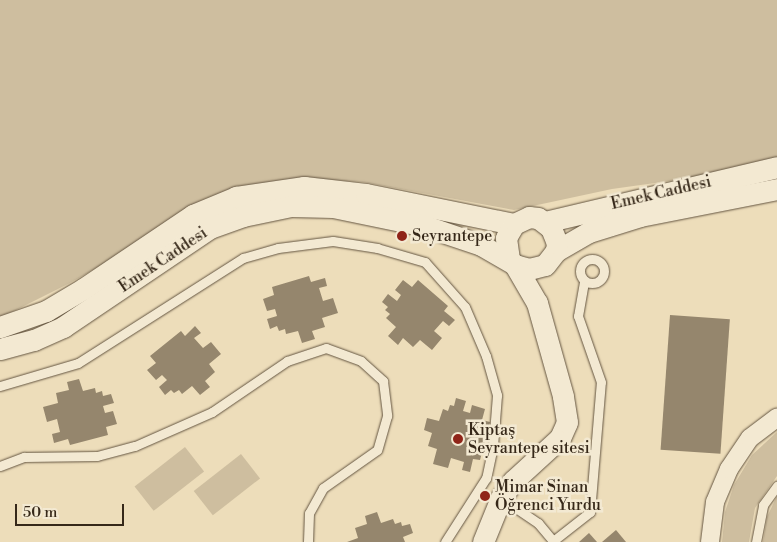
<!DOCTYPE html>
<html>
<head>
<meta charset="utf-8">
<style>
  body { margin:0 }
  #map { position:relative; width:777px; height:542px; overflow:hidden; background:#edddba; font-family:"Libre Bodoni",serif }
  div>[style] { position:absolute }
  .green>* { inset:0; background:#cebe9f; transform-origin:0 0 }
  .building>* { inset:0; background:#95866d; transform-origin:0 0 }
  .roads { filter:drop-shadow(0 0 1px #645541) drop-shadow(0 0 1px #645541) }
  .service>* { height:9px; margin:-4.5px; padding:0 4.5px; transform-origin:4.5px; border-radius:4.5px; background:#f3e9d2 }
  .service>.ring { margin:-4.5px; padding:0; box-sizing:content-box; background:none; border:9px solid #f3e9d2; border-radius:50% }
  .minor>* { height:18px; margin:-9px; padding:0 9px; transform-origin:9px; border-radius:9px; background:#f3e9d2 }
  .tertiary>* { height:21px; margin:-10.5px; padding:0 10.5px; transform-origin:10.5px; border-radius:10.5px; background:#f3e9d2 }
  .dots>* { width:14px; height:14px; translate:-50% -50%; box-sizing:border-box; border:2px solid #f3e9d2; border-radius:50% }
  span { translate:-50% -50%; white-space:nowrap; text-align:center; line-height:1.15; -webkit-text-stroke:5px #f3e9d2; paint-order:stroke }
  .street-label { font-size:16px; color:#362819 }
  .poi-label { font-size:16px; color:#362819 }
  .left { translate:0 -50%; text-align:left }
  .scale { position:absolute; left:15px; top:504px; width:109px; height:22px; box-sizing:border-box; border:2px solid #362819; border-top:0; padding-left:6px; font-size:15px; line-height:18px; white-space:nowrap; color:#362819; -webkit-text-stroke:4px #f3e9d2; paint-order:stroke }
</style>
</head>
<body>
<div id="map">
  <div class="green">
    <div style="clip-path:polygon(0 0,777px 0,777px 159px,748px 170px,612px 189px,514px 210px,363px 182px,312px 179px,137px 245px,68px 284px,0 318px)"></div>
    <div style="clip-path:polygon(777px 432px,777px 476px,755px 508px,749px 542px,722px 542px,725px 512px,734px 485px,752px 455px)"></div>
    <div style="left:185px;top:447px;width:31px;height:64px;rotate:52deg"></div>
    <div style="left:241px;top:454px;width:31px;height:60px;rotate:52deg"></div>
    <div style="clip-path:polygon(777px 496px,777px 542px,763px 542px,767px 517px)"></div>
  </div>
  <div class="building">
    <div style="clip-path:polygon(309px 276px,311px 282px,325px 278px,327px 286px,319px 288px,323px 301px,333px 298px,338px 313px,322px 318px,325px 327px,312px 331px,315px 339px,302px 343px,298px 331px,286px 334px,285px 329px,279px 331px,277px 326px,270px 329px,267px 319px,277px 316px,275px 309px,267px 311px,263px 299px,274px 295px,272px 287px)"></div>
    <div style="clip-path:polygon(403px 280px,412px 287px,418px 280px,448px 306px,444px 311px,455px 320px,449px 326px,443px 321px,434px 331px,442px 338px,432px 350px,420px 340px,413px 347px,403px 338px,398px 345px,388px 336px,396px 327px,386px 318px,390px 314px,385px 310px,388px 307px,382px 302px,388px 294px,397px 301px,401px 295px,395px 290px)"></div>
    <div style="left:670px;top:315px;width:60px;height:135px;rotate:4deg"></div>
    <div style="clip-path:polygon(195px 326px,201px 333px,194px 338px,203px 348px,211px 342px,221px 354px,209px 364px,215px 372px,205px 381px,210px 387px,200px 395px,192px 386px,182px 394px,179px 390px,174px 393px,171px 390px,165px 395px,159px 387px,167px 380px,162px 375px,156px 380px,147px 370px,156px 363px,150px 356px,181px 331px,185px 336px)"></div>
    <div style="clip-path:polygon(79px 379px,83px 391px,95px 388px,96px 393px,102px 391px,103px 396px,111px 394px,114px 403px,103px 406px,105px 413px,113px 411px,117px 424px,106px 427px,108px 435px,70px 445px,68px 439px,54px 443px,52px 434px,60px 432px,57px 419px,47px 422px,43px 407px,58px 403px,56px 393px,69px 390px,67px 382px)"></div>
    <div style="clip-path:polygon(456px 398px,466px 401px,463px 411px,470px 413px,472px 405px,485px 409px,482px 420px,490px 422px,480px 460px,473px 459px,470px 472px,462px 470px,464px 462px,451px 458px,448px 468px,433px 464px,437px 449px,428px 446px,432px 433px,424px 430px,427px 418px,439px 421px,443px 409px,448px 411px,450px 405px,454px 406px)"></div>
    <div style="clip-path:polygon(377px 512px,381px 523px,393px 519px,395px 524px,401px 522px,402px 526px,410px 524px,413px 533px,403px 537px,405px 542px,347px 542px,358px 538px,355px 528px,367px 524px,365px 516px)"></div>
    <div style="clip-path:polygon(616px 530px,626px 542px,602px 542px)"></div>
    <div style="clip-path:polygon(589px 533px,597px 542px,579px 542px)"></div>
  </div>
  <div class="roads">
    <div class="service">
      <div class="ring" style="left:580px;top:259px;width:15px;height:15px"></div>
      <div style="left:0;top:386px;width:81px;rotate:-16.4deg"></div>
      <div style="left:78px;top:363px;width:196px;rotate:-32.5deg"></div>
      <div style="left:243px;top:258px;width:36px;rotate:-16deg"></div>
      <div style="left:278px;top:248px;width:55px;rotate:-7.3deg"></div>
      <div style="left:333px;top:241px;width:45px;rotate:9deg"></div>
      <div style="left:377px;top:248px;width:50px;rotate:16.3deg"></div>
      <div style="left:425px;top:262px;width:60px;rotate:48.4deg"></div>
      <div style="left:465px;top:307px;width:53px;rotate:66.8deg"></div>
      <div style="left:486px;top:356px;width:41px;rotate:74.2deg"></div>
      <div style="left:497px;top:395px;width:51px;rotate:94.5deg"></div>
      <div style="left:493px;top:446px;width:33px;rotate:102deg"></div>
      <div style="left:486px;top:478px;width:76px;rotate:122.6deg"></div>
      <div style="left:0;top:466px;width:26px;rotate:-21deg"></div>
      <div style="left:24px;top:457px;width:73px;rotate:-0.8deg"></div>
      <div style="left:97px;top:456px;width:39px;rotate:-15deg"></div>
      <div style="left:135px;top:446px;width:84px;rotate:-23.8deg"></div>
      <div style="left:212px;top:412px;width:91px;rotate:-34.2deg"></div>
      <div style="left:287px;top:361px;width:41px;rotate:-18.4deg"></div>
      <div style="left:326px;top:348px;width:37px;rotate:20deg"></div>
      <div style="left:361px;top:361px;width:30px;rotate:42deg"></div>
      <div style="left:383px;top:381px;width:35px;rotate:83deg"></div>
      <div style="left:387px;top:416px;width:35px;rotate:106deg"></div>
      <div style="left:377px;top:450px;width:66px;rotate:144.9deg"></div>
      <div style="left:323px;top:488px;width:29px;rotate:119deg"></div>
      <div style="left:309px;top:513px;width:29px;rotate:92deg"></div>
      <div style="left:501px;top:498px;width:45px;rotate:34deg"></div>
      <div style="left:538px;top:523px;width:23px;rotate:50deg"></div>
      <div style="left:553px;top:541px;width:47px;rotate:-38.1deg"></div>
      <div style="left:590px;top:512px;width:130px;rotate:-85.2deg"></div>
      <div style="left:601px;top:382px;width:70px;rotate:-109.2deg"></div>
      <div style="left:578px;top:316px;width:36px;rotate:-80deg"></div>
      <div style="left:756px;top:542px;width:38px;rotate:-79deg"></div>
      <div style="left:763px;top:505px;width:24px;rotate:-54deg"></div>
    </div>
    <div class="minor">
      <div style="left:710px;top:542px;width:40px;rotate:-82.9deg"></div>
      <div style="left:715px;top:502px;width:36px;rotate:-67deg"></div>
      <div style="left:729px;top:469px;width:37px;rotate:-56deg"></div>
      <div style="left:750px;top:438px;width:34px;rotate:-37deg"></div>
    </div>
    <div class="tertiary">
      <div style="left:545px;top:222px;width:238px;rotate:-13.3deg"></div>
      <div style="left:556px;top:251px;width:38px;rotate:-30deg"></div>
      <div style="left:589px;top:232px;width:53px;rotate:-17.4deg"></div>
      <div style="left:640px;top:216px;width:140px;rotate:-11.1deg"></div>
      <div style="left:0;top:327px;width:49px;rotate:-19.2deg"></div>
      <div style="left:46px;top:311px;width:43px;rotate:-30.7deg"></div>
      <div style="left:83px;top:289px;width:133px;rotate:-33.9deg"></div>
      <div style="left:193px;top:215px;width:47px;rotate:-22.7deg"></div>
      <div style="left:236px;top:197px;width:69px;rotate:-8.4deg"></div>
      <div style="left:304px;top:187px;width:62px;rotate:6.4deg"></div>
      <div style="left:366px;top:194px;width:151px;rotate:11.5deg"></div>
      <div style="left:0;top:349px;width:35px;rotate:-15deg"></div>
      <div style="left:34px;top:340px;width:32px;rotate:-24deg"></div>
      <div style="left:63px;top:327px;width:177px;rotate:-34deg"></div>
      <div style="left:210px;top:228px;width:35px;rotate:-20deg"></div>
      <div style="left:243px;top:216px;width:49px;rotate:-11.8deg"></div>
      <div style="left:291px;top:206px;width:42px;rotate:1.4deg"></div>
      <div style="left:333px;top:207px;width:94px;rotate:11.7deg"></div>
      <div style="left:425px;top:226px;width:59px;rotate:18.7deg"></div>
      <div style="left:481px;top:245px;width:39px;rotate:30deg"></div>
      <div style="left:515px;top:265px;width:15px;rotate:16deg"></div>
      <div style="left:529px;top:269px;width:16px;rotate:-14deg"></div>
      <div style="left:545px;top:265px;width:18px;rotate:-52deg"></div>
      <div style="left:556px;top:251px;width:8px;rotate:-83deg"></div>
      <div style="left:557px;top:243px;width:16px;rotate:-112deg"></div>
      <div style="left:551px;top:228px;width:16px;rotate:-142deg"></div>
      <div style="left:538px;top:218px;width:9px;rotate:-174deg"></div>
      <div style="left:529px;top:217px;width:17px;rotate:155deg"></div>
      <div style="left:514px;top:224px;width:16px;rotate:120deg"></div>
      <div style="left:506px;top:238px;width:21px;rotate:82deg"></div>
      <div style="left:483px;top:542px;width:48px;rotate:-67.8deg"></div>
      <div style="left:501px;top:498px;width:21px;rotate:-55deg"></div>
      <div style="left:513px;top:481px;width:64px;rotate:-42.5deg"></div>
      <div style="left:560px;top:438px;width:17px;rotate:-66deg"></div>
      <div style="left:567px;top:422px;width:26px;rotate:-99deg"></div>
      <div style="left:563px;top:396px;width:97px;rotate:-105.6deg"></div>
      <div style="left:537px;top:303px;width:44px;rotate:-120.1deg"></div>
    </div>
  </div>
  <div class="dots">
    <div style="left:402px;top:236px;background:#8f2418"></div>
    <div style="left:458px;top:439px;background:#8f2418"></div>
    <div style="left:485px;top:496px;background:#8f2418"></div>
  </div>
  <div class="street-label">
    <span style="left:661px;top:193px;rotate:-13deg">Emek Caddesi</span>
    <span style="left:163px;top:260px;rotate:-34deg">Emek Caddesi</span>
  </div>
  <div class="poi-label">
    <span class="left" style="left:412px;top:236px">Seyrantepe</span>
    <span class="left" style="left:468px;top:439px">Kiptaş<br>Seyrantepe sitesi</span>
    <span class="left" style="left:495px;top:496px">Mimar Sinan<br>Öğrenci Yurdu</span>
  </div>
  <div class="scale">50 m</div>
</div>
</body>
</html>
